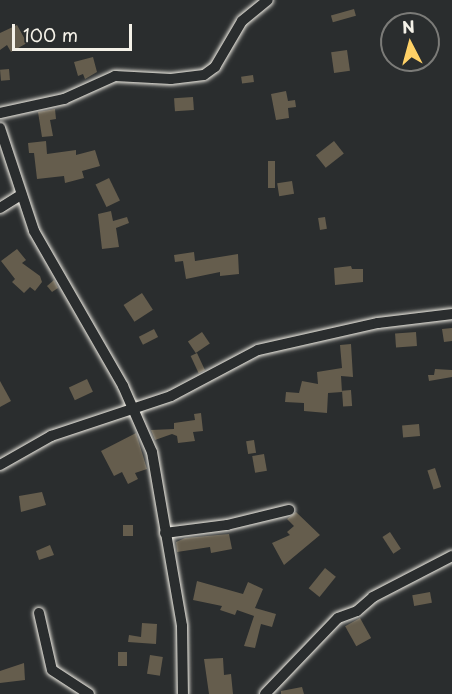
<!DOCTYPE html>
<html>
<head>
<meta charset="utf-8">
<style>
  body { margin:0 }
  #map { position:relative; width:452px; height:694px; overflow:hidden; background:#2a2d2e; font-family:"Playpen Sans",sans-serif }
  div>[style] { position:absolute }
  .building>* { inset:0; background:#655d4d; transform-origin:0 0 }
  .roads { filter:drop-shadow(0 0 2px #f4f1e8) drop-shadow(0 0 2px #f4f1e8) }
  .minor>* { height:10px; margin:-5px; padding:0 5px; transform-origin:5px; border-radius:5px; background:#2a2d2e }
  span { translate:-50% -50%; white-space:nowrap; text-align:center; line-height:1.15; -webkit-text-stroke:4.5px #2a2d2e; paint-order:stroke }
  .north { position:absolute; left:380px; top:12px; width:60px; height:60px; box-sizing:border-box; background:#2a2d2e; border:2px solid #7b7b78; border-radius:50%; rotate:354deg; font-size:16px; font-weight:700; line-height:24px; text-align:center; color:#f4f1e8 }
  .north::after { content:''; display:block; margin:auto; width:21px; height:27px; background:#ffd166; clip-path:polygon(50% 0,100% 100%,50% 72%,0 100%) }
  .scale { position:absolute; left:12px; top:24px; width:120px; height:27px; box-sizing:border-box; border:3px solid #f4f1e8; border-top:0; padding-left:8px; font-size:18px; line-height:21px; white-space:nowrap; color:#f4f1e8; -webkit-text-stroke:4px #2a2d2e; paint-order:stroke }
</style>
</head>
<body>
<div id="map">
  <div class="building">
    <div style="left:354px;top:9px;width:7px;height:24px;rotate:74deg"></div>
    <div style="clip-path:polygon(17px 25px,27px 43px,11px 52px,7px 45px,0 50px,0 33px)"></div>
    <div style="left:347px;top:50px;width:21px;height:16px;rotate:82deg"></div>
    <div style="clip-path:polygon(93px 57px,97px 72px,85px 79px,83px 74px,78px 76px,74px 62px)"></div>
    <div style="left:9px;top:69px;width:11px;height:9px;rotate:85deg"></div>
    <div style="left:253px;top:75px;width:7px;height:12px;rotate:82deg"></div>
    <div style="clip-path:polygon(286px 91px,288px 101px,295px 100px,296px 107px,288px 108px,289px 118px,276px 120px,271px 94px)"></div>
    <div style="left:193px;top:97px;width:13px;height:19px;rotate:86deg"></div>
    <div style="clip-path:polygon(55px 109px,56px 119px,50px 120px,53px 136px,42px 137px,38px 112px)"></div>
    <div style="clip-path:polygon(46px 141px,47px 154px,76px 150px,76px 155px,95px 150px,100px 166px,82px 171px,84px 178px,65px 183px,64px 176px,37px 179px,34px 153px,29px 153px,28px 143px)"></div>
    <div style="left:334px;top:141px;width:16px;height:23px;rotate:52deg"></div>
    <div style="left:268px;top:161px;width:7px;height:27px"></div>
    <div style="left:109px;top:178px;width:25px;height:15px;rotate:64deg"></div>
    <div style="left:292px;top:181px;width:13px;height:15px;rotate:81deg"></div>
    <div style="clip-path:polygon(111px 211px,113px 221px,127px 217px,129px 223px,116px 228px,119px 247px,102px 249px,98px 214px)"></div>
    <div style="left:325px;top:217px;width:12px;height:7px;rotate:81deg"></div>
    <div style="clip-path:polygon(17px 249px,26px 260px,22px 263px,40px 276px,42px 282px,35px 291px,30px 287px,24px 293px,12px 282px,15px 279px,1px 261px)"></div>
    <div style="clip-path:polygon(194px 252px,195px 261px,238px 254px,239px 274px,220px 276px,220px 272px,186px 279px,183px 261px,175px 262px,174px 255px)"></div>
    <div style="clip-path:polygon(351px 266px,352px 269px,363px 269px,363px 282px,335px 285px,334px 268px)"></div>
    <div style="clip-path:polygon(54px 280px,58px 288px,52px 292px,47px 286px)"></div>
    <div style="left:142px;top:293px;width:20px;height:22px;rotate:57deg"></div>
    <div style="clip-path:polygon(452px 328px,452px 341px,444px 342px,442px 329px)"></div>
    <div style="left:154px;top:329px;width:9px;height:17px;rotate:63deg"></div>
    <div style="left:202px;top:332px;width:14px;height:17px;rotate:56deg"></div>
    <div style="left:416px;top:332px;width:14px;height:21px;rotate:86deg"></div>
    <div style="clip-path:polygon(351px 344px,353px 377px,341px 376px,342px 392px,328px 393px,327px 413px,304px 411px,304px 403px,285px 402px,286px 392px,299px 393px,302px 381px,318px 384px,317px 372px,342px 368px,340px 345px)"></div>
    <div style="left:197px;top:353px;width:19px;height:7px;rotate:65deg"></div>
    <div style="clip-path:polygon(435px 369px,452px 370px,452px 377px,429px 381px,428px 375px,434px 375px)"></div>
    <div style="left:87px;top:379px;width:14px;height:20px;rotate:65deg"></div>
    <div style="clip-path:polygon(0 381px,11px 401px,0 407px)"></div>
    <div style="left:351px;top:390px;width:16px;height:9px;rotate:86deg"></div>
    <div style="clip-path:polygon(201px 413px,203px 431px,193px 432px,195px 441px,178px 443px,177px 436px,172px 434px,155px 440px,151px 430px,174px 429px,174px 423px,195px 420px,194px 414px)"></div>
    <div style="left:419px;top:424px;width:12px;height:17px;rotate:85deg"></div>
    <div style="clip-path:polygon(136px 433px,147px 469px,135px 473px,138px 479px,128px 484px,122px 472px,114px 476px,101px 451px)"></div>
    <div style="left:254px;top:440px;width:13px;height:8px;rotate:81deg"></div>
    <div style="left:264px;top:454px;width:17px;height:12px;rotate:80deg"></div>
    <div style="left:435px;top:468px;width:20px;height:8px;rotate:72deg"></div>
    <div style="clip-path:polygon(42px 492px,46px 505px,21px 512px,19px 496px)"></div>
    <div style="clip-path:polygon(296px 512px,320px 535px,284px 565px,272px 543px,290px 535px,287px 532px,294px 526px,287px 519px)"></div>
    <div style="left:123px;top:525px;width:10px;height:11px"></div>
    <div style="left:390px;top:532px;width:20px;height:9px;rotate:57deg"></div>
    <div style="clip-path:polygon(229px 534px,232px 549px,211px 553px,210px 547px,177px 552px,176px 542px,185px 538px)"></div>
    <div style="clip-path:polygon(50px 545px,54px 555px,39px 560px,36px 551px)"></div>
    <div style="left:325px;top:568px;width:14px;height:26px;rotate:39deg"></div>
    <div style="clip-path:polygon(197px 581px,243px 594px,248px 582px,263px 589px,255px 608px,276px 614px,272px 627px,261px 624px,255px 648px,244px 646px,254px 616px,237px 610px,235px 615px,220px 610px,222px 606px,193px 600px)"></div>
    <div style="left:430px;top:592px;width:11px;height:18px;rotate:80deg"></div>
    <div style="left:360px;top:618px;width:23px;height:17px;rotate:61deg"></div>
    <div style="clip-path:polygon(142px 623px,157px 624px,156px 644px,128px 642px,129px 635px,141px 637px)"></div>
    <div style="left:118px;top:652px;width:9px;height:14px"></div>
    <div style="left:150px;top:655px;width:13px;height:19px;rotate:9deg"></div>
    <div style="clip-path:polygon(223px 658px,224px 675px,231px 674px,233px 694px,209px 694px,204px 659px)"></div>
    <div style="clip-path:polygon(24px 663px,25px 680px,0 683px,0 671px)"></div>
    <div style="clip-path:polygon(302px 687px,304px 694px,281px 694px,281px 691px)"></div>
  </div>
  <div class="roads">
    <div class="minor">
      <div style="left:0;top:113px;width:66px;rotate:-12.3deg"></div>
      <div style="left:64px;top:99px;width:56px;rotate:-24.3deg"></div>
      <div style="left:115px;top:76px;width:56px;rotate:3.1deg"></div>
      <div style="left:171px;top:79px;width:33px;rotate:-7deg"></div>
      <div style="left:204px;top:75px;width:14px;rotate:-36deg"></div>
      <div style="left:215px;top:67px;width:53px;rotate:-59.6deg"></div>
      <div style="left:242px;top:21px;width:33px;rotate:-39deg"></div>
      <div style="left:0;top:128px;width:108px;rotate:71.7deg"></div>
      <div style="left:34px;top:231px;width:179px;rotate:60.1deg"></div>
      <div style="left:123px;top:386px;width:72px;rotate:66.3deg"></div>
      <div style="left:152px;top:452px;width:177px;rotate:80.2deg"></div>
      <div style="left:182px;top:626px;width:68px;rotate:89.2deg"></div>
      <div style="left:0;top:208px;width:25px;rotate:-32deg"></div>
      <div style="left:0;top:465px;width:59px;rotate:-29.6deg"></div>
      <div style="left:51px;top:436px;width:126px;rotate:-18.4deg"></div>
      <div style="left:171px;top:396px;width:98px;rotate:-27.9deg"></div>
      <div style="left:258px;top:350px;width:123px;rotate:-12.7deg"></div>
      <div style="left:378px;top:323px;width:75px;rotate:-6.9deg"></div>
      <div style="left:165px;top:533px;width:63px;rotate:-7.4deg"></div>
      <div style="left:227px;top:525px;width:64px;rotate:-13.6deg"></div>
      <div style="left:39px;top:613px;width:58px;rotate:77.2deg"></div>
      <div style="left:52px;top:670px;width:44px;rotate:33deg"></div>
      <div style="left:265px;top:694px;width:105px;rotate:-46.2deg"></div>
      <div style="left:338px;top:618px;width:20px;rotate:-20deg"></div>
      <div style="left:357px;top:611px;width:21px;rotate:-41deg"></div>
      <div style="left:373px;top:597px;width:89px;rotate:-27.4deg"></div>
    </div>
  </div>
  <div class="north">N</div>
  <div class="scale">100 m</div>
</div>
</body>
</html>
